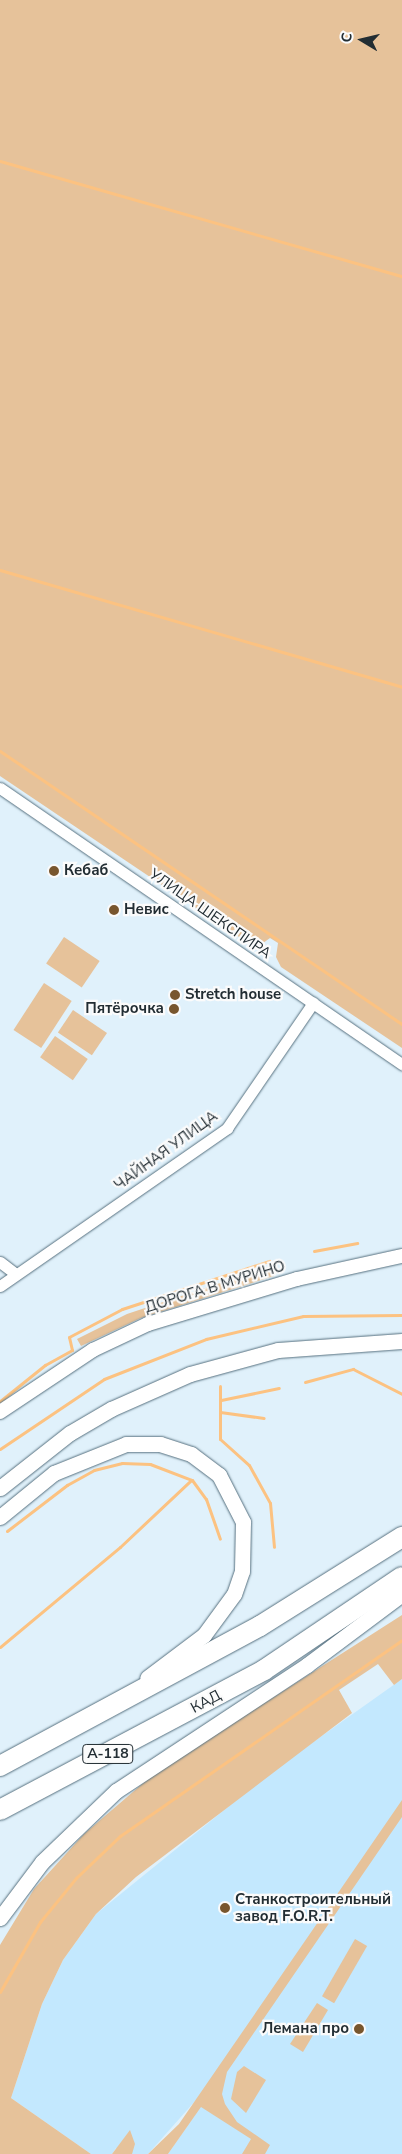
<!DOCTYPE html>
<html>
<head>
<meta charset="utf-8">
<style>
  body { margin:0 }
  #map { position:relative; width:402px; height:2154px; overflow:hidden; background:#e0f1fb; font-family:"Nunito Sans",sans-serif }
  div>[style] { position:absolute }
  .built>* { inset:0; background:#c3e8fe }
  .green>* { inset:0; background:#e6c29a; transform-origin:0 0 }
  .stream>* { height:3px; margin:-1.5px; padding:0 1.5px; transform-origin:1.5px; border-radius:1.5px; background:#fcc281 }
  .roads { filter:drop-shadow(0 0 1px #56707f) drop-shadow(0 0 1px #56707f) }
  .minor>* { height:11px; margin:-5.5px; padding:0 5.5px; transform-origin:5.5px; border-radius:5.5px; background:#fff }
  .tertiary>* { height:14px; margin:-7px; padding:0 7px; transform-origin:7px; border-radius:7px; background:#fff }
  .secondary>* { height:15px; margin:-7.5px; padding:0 7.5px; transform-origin:7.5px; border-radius:7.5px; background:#fff }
  .motorway>* { height:20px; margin:-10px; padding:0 10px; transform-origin:10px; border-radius:10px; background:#fff }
  .dots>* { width:14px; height:14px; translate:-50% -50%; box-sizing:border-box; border:2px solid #fbfbfb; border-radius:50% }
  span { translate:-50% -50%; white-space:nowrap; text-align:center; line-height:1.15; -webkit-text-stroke:4.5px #fbfbfb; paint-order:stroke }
  .shield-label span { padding:1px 4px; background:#fbfbfb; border:1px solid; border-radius:4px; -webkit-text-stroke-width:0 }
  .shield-label { font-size:14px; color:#222d33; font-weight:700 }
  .poi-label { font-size:15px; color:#222d33; font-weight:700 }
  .left { translate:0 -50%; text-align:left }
  .right { translate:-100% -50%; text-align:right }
  .street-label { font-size:15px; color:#222d33 }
  .north { position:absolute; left:337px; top:15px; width:50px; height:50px; -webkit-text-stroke:4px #fbfbfb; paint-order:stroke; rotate:279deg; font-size:14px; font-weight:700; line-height:20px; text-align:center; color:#222d33 }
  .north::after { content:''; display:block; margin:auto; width:18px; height:22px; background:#222d33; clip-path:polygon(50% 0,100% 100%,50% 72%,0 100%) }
</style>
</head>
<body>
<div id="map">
  <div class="built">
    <div style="clip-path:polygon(402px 1679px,402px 2154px,168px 2154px,202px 2105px,196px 2100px,148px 2154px,125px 2154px,116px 2148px,112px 2154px,91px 2154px,11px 2098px,42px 2004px,63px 1960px,96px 1914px,271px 1772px)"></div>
  </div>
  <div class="green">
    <div style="clip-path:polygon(0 0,402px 0,402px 1048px,281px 967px,276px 957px,278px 943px,270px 938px,259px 946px,251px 945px,0 776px)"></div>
    <div style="left:64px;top:937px;width:43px;height:32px;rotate:34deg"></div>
    <div style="left:44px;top:983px;width:33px;height:56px;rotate:33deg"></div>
    <div style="left:73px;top:1010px;width:41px;height:27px;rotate:34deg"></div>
    <div style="left:55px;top:1036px;width:40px;height:26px;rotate:35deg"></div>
    <div style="clip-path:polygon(271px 1266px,274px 1276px,141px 1318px,81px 1346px,77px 1339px,127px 1314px)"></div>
    <div style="clip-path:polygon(402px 1615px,402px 1679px,394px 1685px,378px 1664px,339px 1690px,352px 1713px,136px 1877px,96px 1914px,63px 1960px,42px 2004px,11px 2098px,91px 2154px,0 2154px,0 1945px,34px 1889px,84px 1834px,155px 1773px)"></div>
    <div style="clip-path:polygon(402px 1800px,402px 1817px,227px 2072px,222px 2094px,225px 2104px,237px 2122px,270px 2145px,265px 2154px,242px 2154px,251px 2139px,201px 2107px,168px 2154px,148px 2154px,179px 2124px)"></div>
    <div style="left:355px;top:1939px;width:14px;height:66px;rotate:30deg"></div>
    <div style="clip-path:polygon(317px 2003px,328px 2010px,303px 2052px,290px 2044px)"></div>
    <div style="clip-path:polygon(244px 2066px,266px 2080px,246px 2113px,231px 2099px,237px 2072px)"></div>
    <div style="clip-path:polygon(130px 2130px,135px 2144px,132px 2154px,112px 2154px)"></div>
  </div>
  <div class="stream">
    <div style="left:0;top:161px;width:418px;rotate:16deg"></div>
    <div style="left:0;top:570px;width:419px;rotate:16.2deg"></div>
    <div style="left:0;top:751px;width:486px;rotate:34.2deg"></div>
    <div style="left:314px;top:1251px;width:44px;rotate:-10.5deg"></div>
    <div style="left:305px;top:1382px;width:50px;rotate:-15.2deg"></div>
    <div style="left:353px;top:1369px;width:55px;rotate:27deg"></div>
    <div style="left:220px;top:1386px;width:53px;rotate:90deg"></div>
    <div style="left:220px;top:1439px;width:39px;rotate:42deg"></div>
    <div style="left:249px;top:1465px;width:43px;rotate:61.1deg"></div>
    <div style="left:270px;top:1503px;width:44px;rotate:84.8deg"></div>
    <div style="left:221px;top:1400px;width:59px;rotate:-11.7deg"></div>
    <div style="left:0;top:1401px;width:58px;rotate:-38.7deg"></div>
    <div style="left:45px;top:1365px;width:31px;rotate:-29deg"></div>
    <div style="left:72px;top:1350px;width:13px;rotate:-103deg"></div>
    <div style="left:69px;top:1337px;width:60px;rotate:-27.8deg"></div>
    <div style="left:122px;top:1309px;width:155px;rotate:-18.1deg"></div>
    <div style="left:220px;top:1412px;width:44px;rotate:7.8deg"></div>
    <div style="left:0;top:1449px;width:125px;rotate:-33.9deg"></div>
    <div style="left:104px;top:1379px;width:110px;rotate:-21.4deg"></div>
    <div style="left:206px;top:1339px;width:100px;rotate:-13.3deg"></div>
    <div style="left:303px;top:1316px;width:99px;rotate:-0.6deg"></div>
    <div style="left:7px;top:1531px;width:76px;rotate:-37.5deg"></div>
    <div style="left:67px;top:1485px;width:31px;rotate:-29deg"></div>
    <div style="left:94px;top:1470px;width:29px;rotate:-14deg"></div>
    <div style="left:122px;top:1463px;width:28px;rotate:2deg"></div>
    <div style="left:150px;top:1464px;width:45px;rotate:20.9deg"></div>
    <div style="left:192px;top:1480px;width:24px;rotate:54deg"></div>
    <div style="left:206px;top:1499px;width:42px;rotate:70.7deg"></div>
    <div style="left:0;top:1647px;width:156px;rotate:-39.8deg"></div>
    <div style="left:120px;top:1547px;width:98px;rotate:-43.3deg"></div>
    <div style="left:0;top:1992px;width:81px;rotate:-60.3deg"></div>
    <div style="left:40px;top:1922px;width:57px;rotate:-50.7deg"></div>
    <div style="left:76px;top:1878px;width:61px;rotate:-43.7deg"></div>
    <div style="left:120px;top:1836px;width:343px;rotate:-34.8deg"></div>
  </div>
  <div class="roads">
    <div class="minor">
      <div style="left:0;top:788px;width:488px;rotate:34.5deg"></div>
      <div style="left:0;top:1262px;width:20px;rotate:37deg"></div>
      <div style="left:0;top:1286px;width:277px;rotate:-34.8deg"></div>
      <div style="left:227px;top:1128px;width:152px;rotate:-55.5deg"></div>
    </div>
    <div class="tertiary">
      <div style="left:0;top:1412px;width:112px;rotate:-33.7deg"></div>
      <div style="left:93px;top:1350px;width:61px;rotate:-25.3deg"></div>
      <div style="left:148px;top:1324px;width:156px;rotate:-16.8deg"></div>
      <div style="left:297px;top:1279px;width:107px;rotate:-12.4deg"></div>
    </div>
    <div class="secondary">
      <div style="left:0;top:1488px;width:89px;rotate:-38.2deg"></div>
      <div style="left:70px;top:1433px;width:48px;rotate:-30.3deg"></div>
      <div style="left:111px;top:1409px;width:86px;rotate:-23.9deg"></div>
      <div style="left:190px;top:1374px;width:91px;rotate:-15.3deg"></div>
      <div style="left:278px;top:1350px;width:124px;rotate:-4.2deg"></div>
      <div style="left:0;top:1517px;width:70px;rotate:-39.2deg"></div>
      <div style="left:54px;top:1473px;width:78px;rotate:-21.9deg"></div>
      <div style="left:126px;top:1444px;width:34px"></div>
      <div style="left:160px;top:1444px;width:33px;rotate:18deg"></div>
      <div style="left:191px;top:1454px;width:35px;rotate:37deg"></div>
      <div style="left:219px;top:1475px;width:53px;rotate:62.9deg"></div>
      <div style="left:243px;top:1522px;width:49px;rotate:91.2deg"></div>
      <div style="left:242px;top:1571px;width:24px;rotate:109deg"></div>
      <div style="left:234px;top:1594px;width:51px;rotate:126.2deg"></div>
      <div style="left:204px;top:1635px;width:71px;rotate:143deg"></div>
      <div style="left:0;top:1918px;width:70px;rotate:-53.1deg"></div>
      <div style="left:42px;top:1862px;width:103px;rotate:-43.8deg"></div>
      <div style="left:116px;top:1791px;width:229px;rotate:-33.4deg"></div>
      <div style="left:307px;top:1665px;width:119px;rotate:-36.8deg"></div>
    </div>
    <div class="motorway">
      <div style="left:0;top:1766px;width:295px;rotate:-28.3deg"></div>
      <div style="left:260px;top:1626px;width:168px;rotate:-32.1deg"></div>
      <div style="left:0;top:1810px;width:299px;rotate:-27.9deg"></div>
      <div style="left:264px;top:1670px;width:166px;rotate:-34deg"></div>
    </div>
  </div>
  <div class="dots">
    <div style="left:54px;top:871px;background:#78562e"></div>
    <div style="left:114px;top:910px;background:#78562e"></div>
    <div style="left:175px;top:995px;background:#78562e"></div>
    <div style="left:174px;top:1009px;background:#78562e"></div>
    <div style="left:225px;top:1908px;background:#78562e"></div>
    <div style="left:359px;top:2029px;background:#78562e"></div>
  </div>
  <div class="shield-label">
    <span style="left:108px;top:1754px">А-118</span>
  </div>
  <div class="poi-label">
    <span class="left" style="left:64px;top:871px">Кебаб</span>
    <span class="left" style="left:124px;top:910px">Невис</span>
    <span class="left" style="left:185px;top:995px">Stretch house</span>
    <span class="right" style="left:164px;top:1009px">Пятёрочка</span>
    <span class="left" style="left:235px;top:1908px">Станкостроительный<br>завод F.O.R.T.</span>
    <span class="right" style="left:349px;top:2029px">Лемана про</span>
  </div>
  <div class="street-label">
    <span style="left:210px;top:914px;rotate:35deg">УЛИЦА ШЕКСПИРА</span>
    <span style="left:166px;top:1151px;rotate:-36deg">ЧАЙНАЯ УЛИЦА</span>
    <span style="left:215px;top:1287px;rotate:-17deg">ДОРОГА В МУРИНО</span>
    <span style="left:206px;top:1702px;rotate:-28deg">КАД</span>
  </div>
  <div class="north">С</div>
</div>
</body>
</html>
